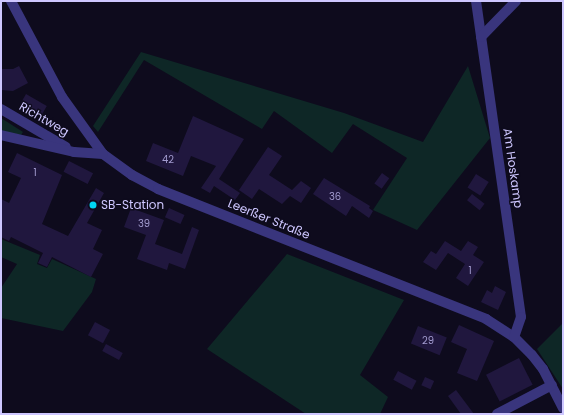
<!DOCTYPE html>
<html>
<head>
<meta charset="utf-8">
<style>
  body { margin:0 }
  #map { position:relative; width:564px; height:415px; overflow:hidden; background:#0e0b1d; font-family:Poppins,sans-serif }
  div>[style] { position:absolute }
  .green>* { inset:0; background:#0e2726 }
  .building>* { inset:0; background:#20173e; transform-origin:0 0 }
  .minor>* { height:10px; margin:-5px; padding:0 5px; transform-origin:5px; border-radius:5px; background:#39357d }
  .dots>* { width:11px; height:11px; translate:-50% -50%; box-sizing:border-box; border:2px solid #0e0b1d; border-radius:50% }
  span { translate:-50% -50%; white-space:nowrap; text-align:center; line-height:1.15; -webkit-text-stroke:3px #0e0b1d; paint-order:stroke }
  .number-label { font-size:10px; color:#a29bcf }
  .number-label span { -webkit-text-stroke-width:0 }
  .street-label { font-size:12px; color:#cec7ff }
  .poi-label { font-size:12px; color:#cec7ff }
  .left { translate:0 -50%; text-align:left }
  .frame { position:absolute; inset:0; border:2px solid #cec7ff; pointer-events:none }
</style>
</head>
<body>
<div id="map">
  <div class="green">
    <div style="clip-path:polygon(141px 52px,344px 113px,423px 142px,468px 66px,490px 138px,417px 230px,373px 210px,407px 158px,353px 124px,332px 153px,274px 111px,262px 129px,144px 60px,98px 132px,93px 126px)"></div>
    <div style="clip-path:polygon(1px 118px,23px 132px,21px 135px,1px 131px)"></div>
    <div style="clip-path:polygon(1px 239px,40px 255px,37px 264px,47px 268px,52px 259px,96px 279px,92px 292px,63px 331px,1px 318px,1px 288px,17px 264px,1px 257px)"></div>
    <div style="clip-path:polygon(287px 254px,404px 300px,360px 375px,388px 397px,380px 414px,306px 414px,207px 349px)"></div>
    <div style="clip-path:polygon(563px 323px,563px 389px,537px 349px)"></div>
  </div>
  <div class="building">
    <div style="clip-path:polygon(19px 66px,28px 83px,13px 91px,1px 90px,1px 69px,13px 69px)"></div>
    <div style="left:26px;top:94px;width:24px;height:12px;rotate:30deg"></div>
    <div style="clip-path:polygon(193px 116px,244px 139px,219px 179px,240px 193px,235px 200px,214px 186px,210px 193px,201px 188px,216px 166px,191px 156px,183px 176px,146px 161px,153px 143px,178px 153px)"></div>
    <div style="clip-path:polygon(268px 147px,282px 156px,269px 175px,292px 190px,301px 181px,311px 188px,301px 203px,290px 196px,282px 204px,259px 189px,252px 199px,239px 190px)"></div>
    <div style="clip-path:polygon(17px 153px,62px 175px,42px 224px,68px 236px,96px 188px,104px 193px,87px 223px,102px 230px,93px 249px,103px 254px,91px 277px,52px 257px,47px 267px,38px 263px,43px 253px,11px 237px,9px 241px,1px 237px,1px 199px,9px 203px,21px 178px,8px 172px)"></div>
    <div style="left:69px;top:161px;width:27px;height:12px;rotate:27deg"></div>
    <div style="left:382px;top:173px;width:9px;height:13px;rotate:36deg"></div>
    <div style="left:476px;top:174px;width:15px;height:16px;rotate:32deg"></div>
    <div style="clip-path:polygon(324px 178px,370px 206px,369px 208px,373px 211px,369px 218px,352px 206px,346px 216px,313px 194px)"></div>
    <div style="left:472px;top:194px;width:16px;height:8px;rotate:38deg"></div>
    <div style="clip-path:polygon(131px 208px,164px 220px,155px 244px,182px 254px,192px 227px,199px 230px,185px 269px,169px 263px,167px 270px,137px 259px,146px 235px,124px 227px)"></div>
    <div style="left:169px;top:208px;width:17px;height:10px;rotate:24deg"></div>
    <div style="clip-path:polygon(445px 241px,461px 251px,468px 241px,478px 247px,473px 255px,484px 262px,468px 286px,456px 278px,465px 264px,448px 253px,436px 270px,423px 262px,431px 251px,436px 254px)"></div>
    <div style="clip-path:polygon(495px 286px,506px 292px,498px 310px,481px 302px,487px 290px,492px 293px)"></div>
    <div style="left:95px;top:322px;width:17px;height:15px;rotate:28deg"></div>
    <div style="clip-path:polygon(459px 325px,494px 341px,477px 381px,457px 373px,467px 349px,451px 342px)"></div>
    <div style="left:418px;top:326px;width:31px;height:19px;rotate:22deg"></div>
    <div style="left:106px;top:344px;width:19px;height:8px;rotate:28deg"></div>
    <div style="left:519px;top:358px;width:30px;height:37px;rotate:63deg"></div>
    <div style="left:398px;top:371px;width:21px;height:10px;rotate:28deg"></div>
    <div style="left:425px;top:377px;width:10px;height:9px;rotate:24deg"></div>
    <div style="clip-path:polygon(456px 390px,474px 414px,461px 414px,448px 396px)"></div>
  </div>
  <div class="minor">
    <div style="left:11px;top:1px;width:109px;rotate:62deg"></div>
    <div style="left:62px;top:97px;width:70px;rotate:54.3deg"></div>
    <div style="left:103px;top:154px;width:36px;rotate:36deg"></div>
    <div style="left:132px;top:175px;width:30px;rotate:28deg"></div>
    <div style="left:158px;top:189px;width:353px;rotate:21.6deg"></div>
    <div style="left:486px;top:319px;width:33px;rotate:33deg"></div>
    <div style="left:514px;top:337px;width:25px;rotate:45deg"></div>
    <div style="left:532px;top:355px;width:18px;rotate:52deg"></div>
    <div style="left:543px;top:369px;width:44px;rotate:62.9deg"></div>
    <div style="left:476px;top:1px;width:319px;rotate:81.9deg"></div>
    <div style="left:521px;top:317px;width:21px;rotate:109deg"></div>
    <div style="left:481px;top:37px;width:50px;rotate:-45.8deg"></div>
    <div style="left:1px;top:109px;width:75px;rotate:30.3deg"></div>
    <div style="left:1px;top:135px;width:75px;rotate:13.1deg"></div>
    <div style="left:74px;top:152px;width:29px;rotate:4deg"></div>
    <div style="left:497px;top:414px;width:62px;rotate:-27.8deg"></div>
  </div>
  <div class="dots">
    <div style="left:93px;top:205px;background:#00d5f2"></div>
  </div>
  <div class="number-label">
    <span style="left:168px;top:160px">42</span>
    <span style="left:35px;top:173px">1</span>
    <span style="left:335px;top:197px">36</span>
    <span style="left:144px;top:224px">39</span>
    <span style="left:470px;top:271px">1</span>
    <span style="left:428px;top:341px">29</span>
  </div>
  <div class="street-label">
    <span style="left:44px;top:119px;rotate:30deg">Richtweg</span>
    <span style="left:513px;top:168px;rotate:82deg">Am Hoskamp</span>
    <span style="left:269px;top:219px;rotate:22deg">Leerßer Straße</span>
  </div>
  <div class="poi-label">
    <span class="left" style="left:101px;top:205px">SB-Station</span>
  </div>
  <div class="frame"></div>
</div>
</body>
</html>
